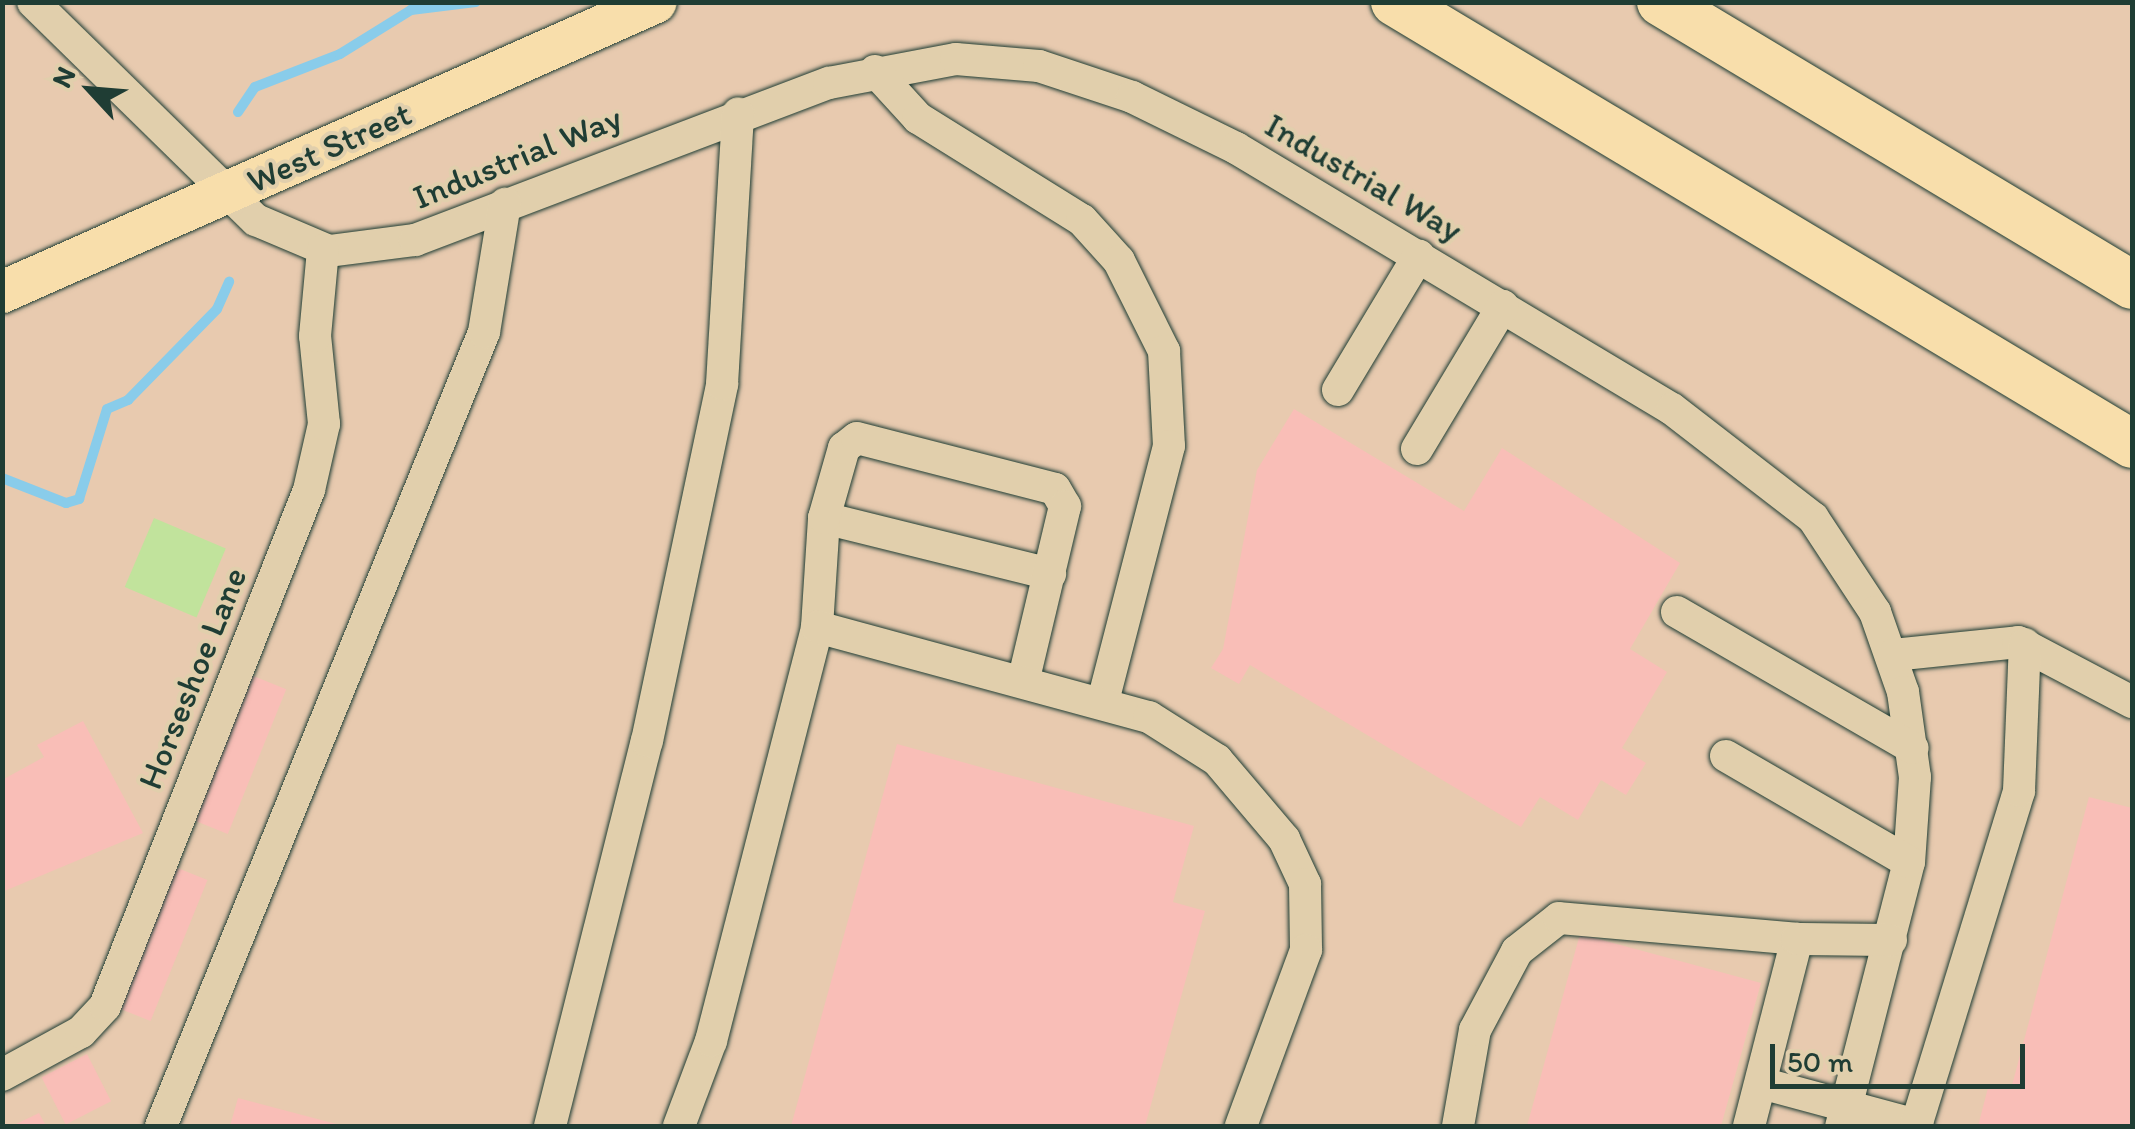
<!DOCTYPE html>
<html>
<head>
<meta charset="utf-8">
<style>
  body { margin:0 }
  #map { position:relative; width:2135px; height:1129px; overflow:hidden; background:#e8caaf; font-family:Itim,sans-serif }
  div>[style] { position:absolute }
  .green>* { inset:0; background:#c1e39c; transform-origin:0 0 }
  .stream>* { height:10px; margin:-5px; padding:0 5px; transform-origin:5px; border-radius:5px; background:#89ccea }
  .building>* { inset:0; background:#f9beb7; transform-origin:0 0 }
  .roads { filter:drop-shadow(0 0 2px #1f3d34) drop-shadow(0 0 2px #1f3d34) }
  .minor>* { height:32px; margin:-16px; padding:0 16px; transform-origin:16px; border-radius:16px; background:#e1cfac }
  .major>* { height:42px; margin:-21px; padding:0 21px; transform-origin:21px; border-radius:21px; background:#f8deab }
  .highway>* { height:48px; margin:-24px; padding:0 24px; transform-origin:24px; border-radius:24px; background:#f8deab }
  span { translate:-50% -50%; white-space:nowrap; text-align:center; line-height:1.15; -webkit-text-stroke:8px #e1cfac; paint-order:stroke }
  .street-label { font-size:35px; color:#1f3d34 }
  .frame { position:absolute; inset:0; border:5px solid #1f3d34; pointer-events:none }
  .north { position:absolute; left:40px; top:40px; width:100px; height:100px; -webkit-text-stroke:8px #e1cfac; paint-order:stroke; rotate:296deg; font-size:28px; font-weight:700; line-height:40px; text-align:center; color:#1f3d34 }
  .north::after { content:''; display:block; margin:auto; width:35px; height:45px; background:#1f3d34; clip-path:polygon(50% 0,100% 100%,50% 72%,0 100%) }
  .scale { position:absolute; left:1770px; top:1044px; width:255px; height:45px; box-sizing:border-box; border:5px solid #1f3d34; border-top:0; padding-left:12px; font-size:30px; line-height:35px; white-space:nowrap; color:#1f3d34; -webkit-text-stroke:8px #e1cfac; paint-order:stroke }
</style>
</head>
<body>
<div id="map">
  <div class="green">
    <div style="left:154px;top:518px;width:78px;height:75px;rotate:23deg"></div>
  </div>
  <div class="stream">
    <div style="left:238px;top:112px;width:30px;rotate:-56deg"></div>
    <div style="left:255px;top:87px;width:91px;rotate:-21.2deg"></div>
    <div style="left:340px;top:54px;width:84px;rotate:-31.8deg"></div>
    <div style="left:411px;top:10px;width:65px;rotate:-7deg"></div>
    <div style="left:2px;top:478px;width:69px;rotate:21.3deg"></div>
    <div style="left:66px;top:503px;width:14px;rotate:-17deg"></div>
    <div style="left:79px;top:499px;width:94px;rotate:-72.7deg"></div>
    <div style="left:107px;top:409px;width:23px;rotate:-23deg"></div>
    <div style="left:128px;top:400px;width:127px;rotate:-45.6deg"></div>
    <div style="left:217px;top:309px;width:30px;rotate:-66deg"></div>
  </div>
  <div class="building">
    <div style="clip-path:polygon(1294px 409px,1464px 511px,1502px 448px,1680px 563px,1630px 649px,1667px 672px,1622px 748px,1646px 763px,1626px 795px,1601px 780px,1578px 820px,1540px 797px,1521px 827px,1250px 665px,1239px 684px,1211px 668px,1223px 649px,1257px 470px)"></div>
    <div style="left:251px;top:675px;width:38px;height:156px;rotate:22deg"></div>
    <div style="clip-path:polygon(83px 721px,143px 833px,2px 892px,2px 780px,44px 757px,37px 745px)"></div>
    <div style="clip-path:polygon(897px 744px,1194px 826px,1173px 902px,1205px 911px,1145px 1126px,791px 1126px)"></div>
    <div style="clip-path:polygon(2089px 797px,2132px 808px,2132px 1126px,1978px 1126px,1989px 1084px,2011px 1089px)"></div>
    <div style="left:175px;top:867px;width:35px;height:152px;rotate:22deg"></div>
    <div style="clip-path:polygon(1580px 934px,1761px 983px,1721px 1126px,1527px 1126px)"></div>
    <div style="left:87px;top:1054px;width:53px;height:51px;rotate:63deg"></div>
    <div style="clip-path:polygon(238px 1098px,340px 1125px,340px 1126px,230px 1126px)"></div>
    <div style="clip-path:polygon(39px 1113px,46px 1126px,12px 1126px)"></div>
  </div>
  <div class="roads">
    <div class="minor">
      <div style="left:33px;top:2px;width:312px;rotate:44.4deg"></div>
      <div style="left:256px;top:220px;width:79px;rotate:23deg"></div>
      <div style="left:329px;top:251px;width:87px;rotate:-7.3deg"></div>
      <div style="left:415px;top:240px;width:443px;rotate:-20.8deg"></div>
      <div style="left:829px;top:83px;width:129px;rotate:-10.7deg"></div>
      <div style="left:956px;top:59px;width:83px;rotate:4.8deg"></div>
      <div style="left:1039px;top:66px;width:98px;rotate:18.4deg"></div>
      <div style="left:1132px;top:97px;width:116px;rotate:26.1deg"></div>
      <div style="left:1236px;top:148px;width:508px;rotate:30.91deg"></div>
      <div style="left:1672px;top:409px;width:178px;rotate:37.7deg"></div>
      <div style="left:1813px;top:518px;width:113px;rotate:56.6deg"></div>
      <div style="left:1875px;top:612px;width:85px;rotate:70.7deg"></div>
      <div style="left:1903px;top:692px;width:86px;rotate:82deg"></div>
      <div style="left:1915px;top:777px;width:85px;rotate:94deg"></div>
      <div style="left:1909px;top:862px;width:273px;rotate:104.4deg"></div>
      <div style="left:875px;top:71px;width:64px;rotate:47.5deg"></div>
      <div style="left:918px;top:118px;width:193px;rotate:31.9deg"></div>
      <div style="left:1082px;top:220px;width:55px;rotate:47.9deg"></div>
      <div style="left:1119px;top:261px;width:101px;rotate:63.4deg"></div>
      <div style="left:1164px;top:351px;width:95px;rotate:87deg"></div>
      <div style="left:1169px;top:446px;width:260px;rotate:104.5deg"></div>
      <div style="left:1338px;top:390px;width:157px;rotate:-59deg"></div>
      <div style="left:1417px;top:449px;width:167px;rotate:-59deg"></div>
      <div style="left:824px;top:518px;width:233px;rotate:13.9deg"></div>
      <div style="left:1677px;top:612px;width:272px;rotate:30deg"></div>
      <div style="left:817px;top:627px;width:109px;rotate:-86.3deg"></div>
      <div style="left:824px;top:518px;width:73px;rotate:-74.1deg"></div>
      <div style="left:844px;top:448px;width:16px;rotate:-38deg"></div>
      <div style="left:857px;top:438px;width:204px;rotate:14.4deg"></div>
      <div style="left:1055px;top:489px;width:20px;rotate:60deg"></div>
      <div style="left:1065px;top:506px;width:177px;rotate:103.4deg"></div>
      <div style="left:1893px;top:655px;width:126px;rotate:-5.9deg"></div>
      <div style="left:2018px;top:642px;width:129px;rotate:27.8deg"></div>
      <div style="left:1726px;top:756px;width:211px;rotate:30.1deg"></div>
      <div style="left:2px;top:1075px;width:90px;rotate:-28.6deg"></div>
      <div style="left:81px;top:1032px;width:35px;rotate:-47deg"></div>
      <div style="left:105px;top:1006px;width:555px;rotate:-68.43deg"></div>
      <div style="left:309px;top:490px;width:68px;rotate:-77.2deg"></div>
      <div style="left:324px;top:424px;width:88px;rotate:-95.8deg"></div>
      <div style="left:315px;top:336px;width:86px;rotate:-84.7deg"></div>
      <div style="left:1761px;top:1083px;width:162px;rotate:15.1deg"></div>
      <div style="left:161px;top:1126px;width:857px;rotate:-67.86deg"></div>
      <div style="left:484px;top:332px;width:130px;rotate:-80.7deg"></div>
      <div style="left:550px;top:1126px;width:397px;rotate:-75.9deg"></div>
      <div style="left:647px;top:741px;width:365px;rotate:-78.1deg"></div>
      <div style="left:722px;top:384px;width:271px;rotate:-86.6deg"></div>
      <div style="left:679px;top:1126px;width:91px;rotate:-69.4deg"></div>
      <div style="left:711px;top:1041px;width:427px;rotate:-75.6deg"></div>
      <div style="left:817px;top:627px;width:344px;rotate:15.2deg"></div>
      <div style="left:1149px;top:717px;width:80px;rotate:32.3deg"></div>
      <div style="left:1217px;top:760px;width:104px;rotate:49.7deg"></div>
      <div style="left:1284px;top:839px;width:50px;rotate:65deg"></div>
      <div style="left:1305px;top:884px;width:66px;rotate:89.1deg"></div>
      <div style="left:1306px;top:950px;width:188px;rotate:110.3deg"></div>
      <div style="left:1458px;top:1126px;width:97px;rotate:-80deg"></div>
      <div style="left:1475px;top:1030px;width:89px;rotate:-62deg"></div>
      <div style="left:1517px;top:951px;width:53px;rotate:-38.2deg"></div>
      <div style="left:1559px;top:918px;width:239px;rotate:5deg"></div>
      <div style="left:1749px;top:1126px;width:193px;rotate:-75.6deg"></div>
      <div style="left:1797px;top:939px;width:94px;rotate:0.6deg"></div>
      <div style="left:1916px;top:1126px;width:350px;rotate:-72.9deg"></div>
      <div style="left:2019px;top:791px;width:147px;rotate:-87.7deg"></div>
    </div>
    <div class="major">
      <div style="left:2px;top:292px;width:715px;rotate:-23.91deg"></div>
    </div>
    <div class="highway">
      <div style="left:1395px;top:2px;width:859px;rotate:30.95deg"></div>
      <div style="left:1661px;top:2px;width:549px;rotate:31deg"></div>
    </div>
  </div>
  <div class="street-label">
    <span style="left:329px;top:147px;rotate:-24deg">West Street</span>
    <span style="left:517px;top:157px;rotate:-22deg">Industrial Way</span>
    <span style="left:1364px;top:177px;rotate:30deg">Industrial Way</span>
    <span style="left:192px;top:678px;rotate:-68deg">Horseshoe Lane</span>
  </div>
  <div class="frame"></div>
  <div class="north">N</div>
  <div class="scale">50 m</div>
</div>
</body>
</html>
